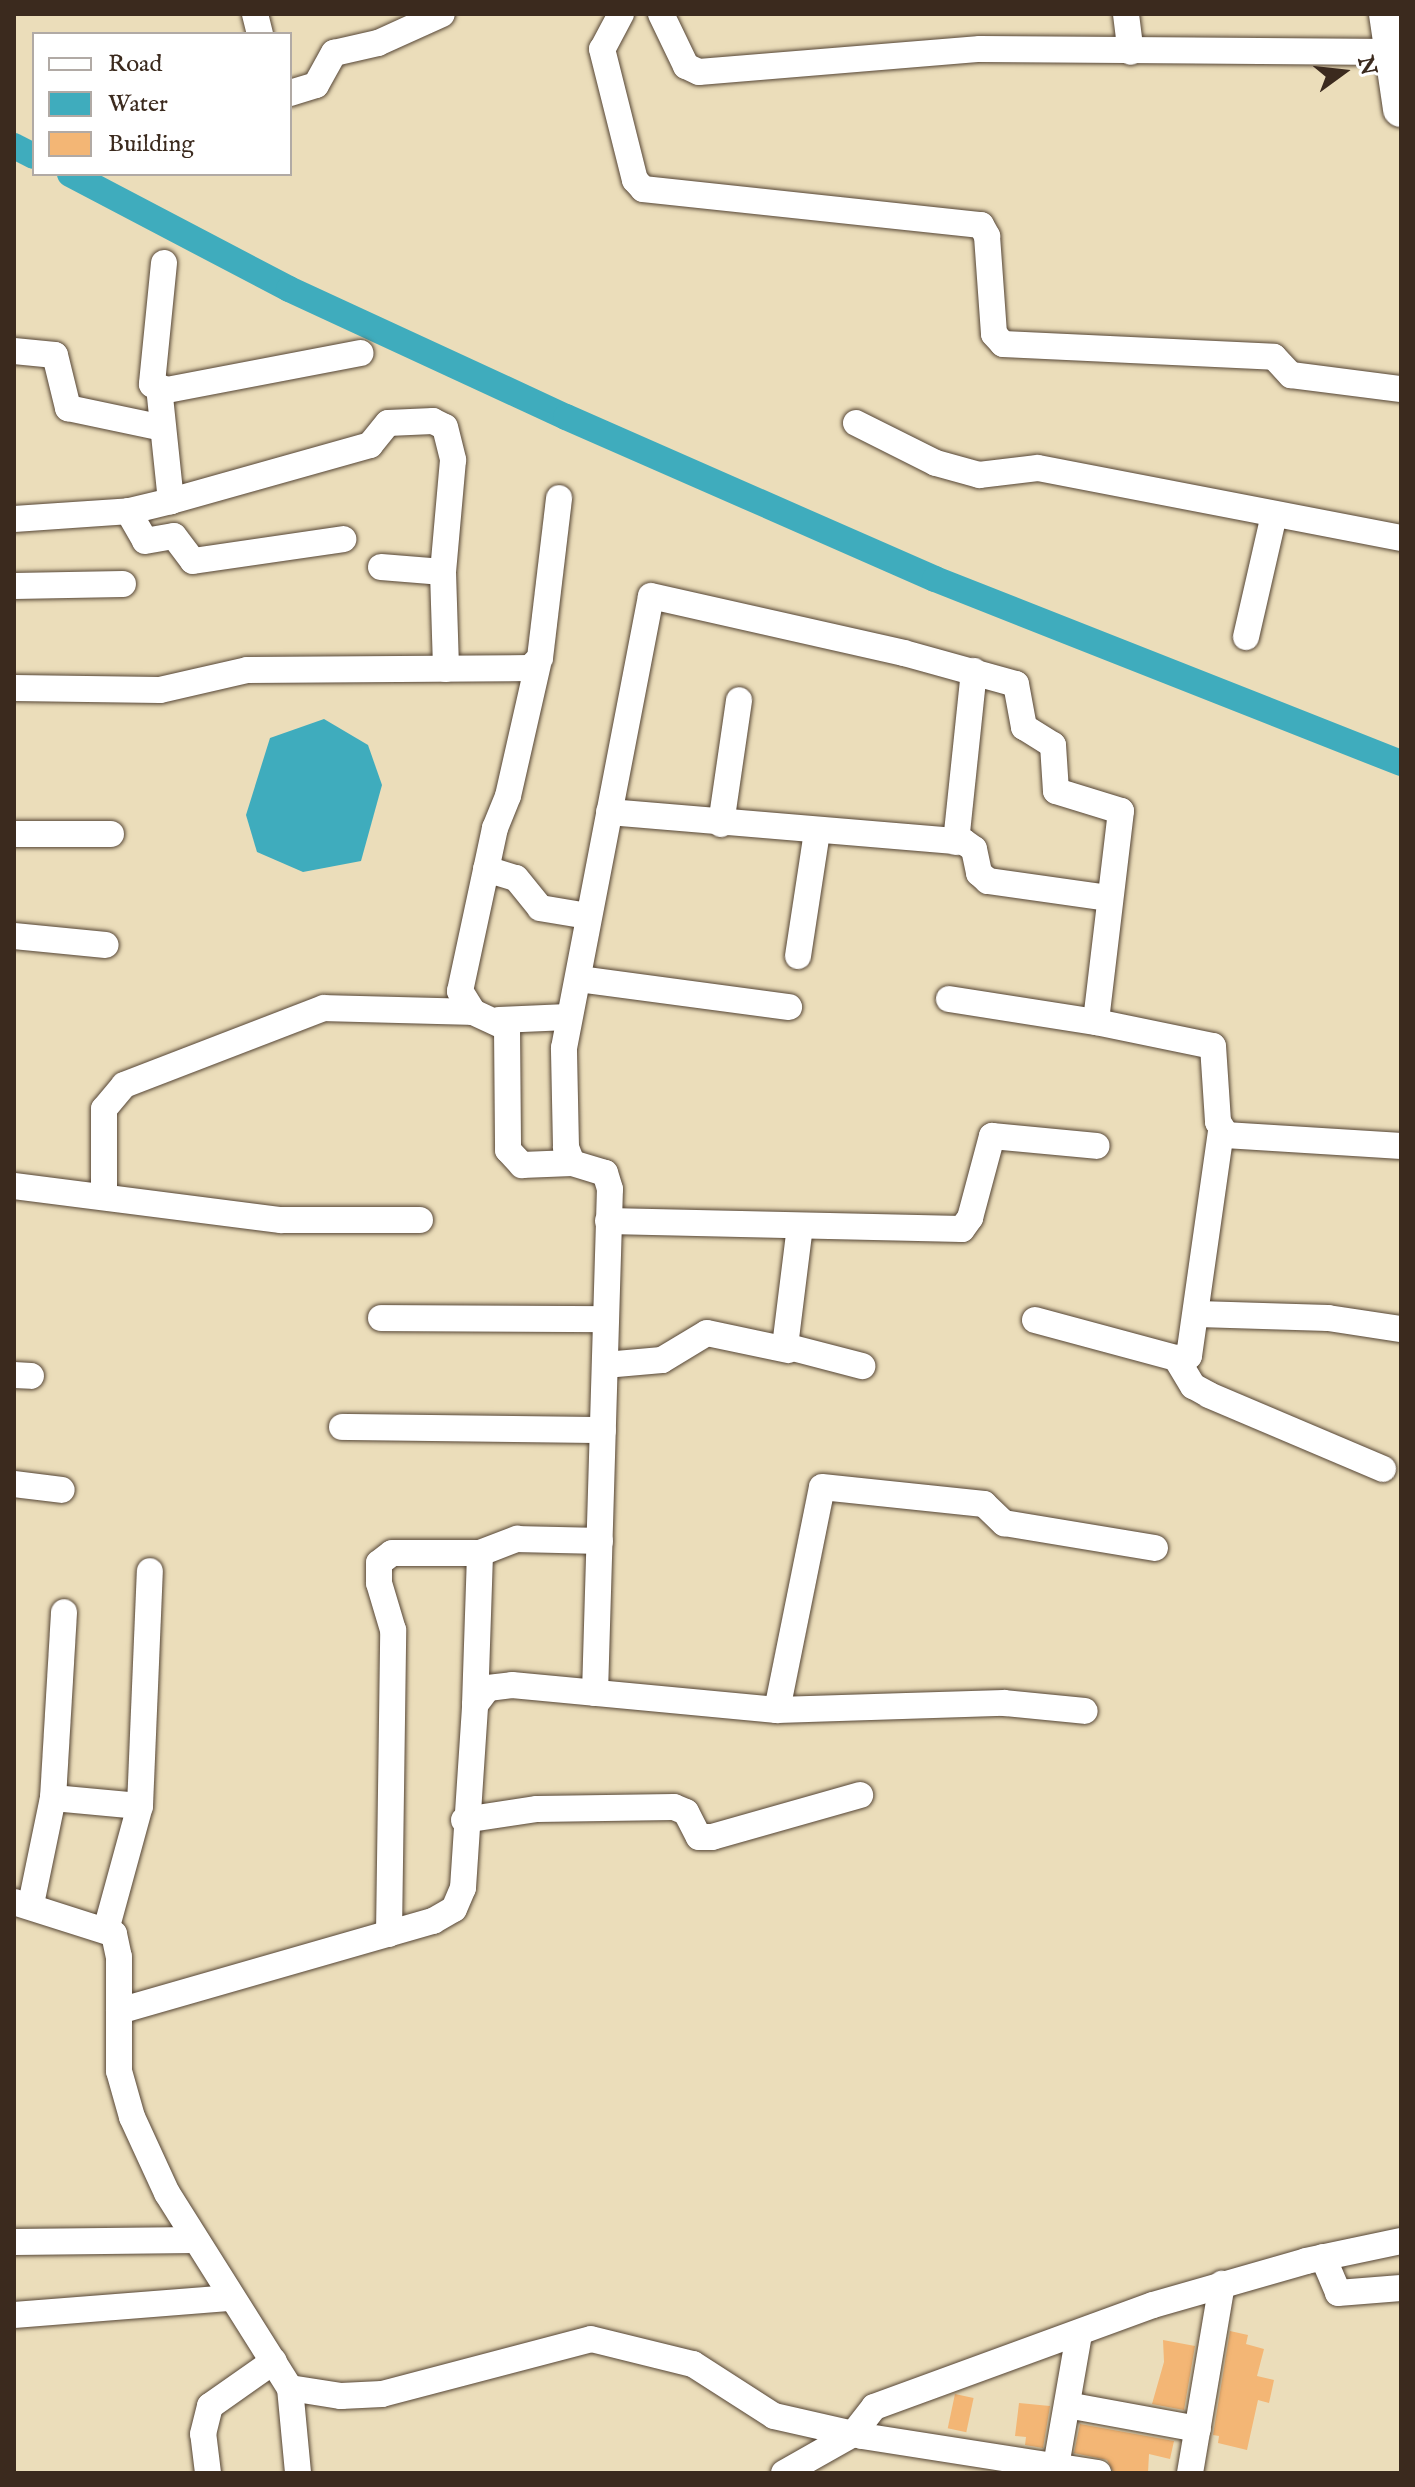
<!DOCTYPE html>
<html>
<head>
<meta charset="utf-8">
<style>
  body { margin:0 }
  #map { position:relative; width:1415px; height:2487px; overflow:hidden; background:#ebddba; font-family:"IM FELL English",serif }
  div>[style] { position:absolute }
  .water>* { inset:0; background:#3facbd }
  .canal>* { height:26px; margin:-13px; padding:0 13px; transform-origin:13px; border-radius:13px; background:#3facbd }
  .building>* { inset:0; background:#f3b675; transform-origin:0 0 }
  .roads { filter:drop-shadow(0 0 2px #554535) drop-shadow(0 0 2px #554535) }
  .street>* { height:26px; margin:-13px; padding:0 13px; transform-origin:13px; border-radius:13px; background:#fff }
  .secondary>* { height:36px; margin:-18px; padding:0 18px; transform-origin:18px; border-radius:18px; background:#fff }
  span { translate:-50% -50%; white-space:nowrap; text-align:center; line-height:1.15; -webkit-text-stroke:6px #fff; paint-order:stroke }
  .frame { position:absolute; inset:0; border:16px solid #3b2a1e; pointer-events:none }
  .legend { position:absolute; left:32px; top:32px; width:260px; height:144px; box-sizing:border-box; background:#fff; border:2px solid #b1aaa5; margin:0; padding:10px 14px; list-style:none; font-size:24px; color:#3b2a1e }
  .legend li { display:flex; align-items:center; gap:16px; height:40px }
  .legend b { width:40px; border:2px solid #b1aaa5 }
  .north { position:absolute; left:1303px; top:32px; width:80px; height:80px; -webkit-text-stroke:6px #fff; paint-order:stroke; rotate:75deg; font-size:22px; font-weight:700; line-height:32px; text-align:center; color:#3b2a1e }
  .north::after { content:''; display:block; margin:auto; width:28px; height:36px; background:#3b2a1e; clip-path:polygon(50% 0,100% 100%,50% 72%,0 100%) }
</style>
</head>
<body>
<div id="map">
  <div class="water">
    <div style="clip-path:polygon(324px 719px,368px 745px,382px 785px,361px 861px,303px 872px,257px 852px,246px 815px,270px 738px)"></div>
  </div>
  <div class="canal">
    <div style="left:14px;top:146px;width:22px;rotate:27deg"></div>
    <div style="left:70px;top:174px;width:247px;rotate:27.7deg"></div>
    <div style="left:289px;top:289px;width:305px;rotate:24.8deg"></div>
    <div style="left:566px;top:417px;width:403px;rotate:23.7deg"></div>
    <div style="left:935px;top:579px;width:501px;rotate:21.55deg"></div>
  </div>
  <div class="building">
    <div style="clip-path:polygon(1230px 2331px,1248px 2335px,1246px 2344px,1264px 2349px,1257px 2376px,1274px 2380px,1269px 2403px,1258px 2400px,1247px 2450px,1218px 2443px,1219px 2436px,1213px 2435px)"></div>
    <div style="clip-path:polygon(1163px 2340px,1195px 2346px,1184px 2410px,1152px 2404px,1164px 2362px)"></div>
    <div style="left:955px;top:2394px;width:19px;height:35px;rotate:12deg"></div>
    <div style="clip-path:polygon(1019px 2403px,1050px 2406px,1043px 2448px,1025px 2445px,1026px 2437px,1015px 2436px)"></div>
    <div style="clip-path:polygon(1080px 2424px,1174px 2441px,1170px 2459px,1149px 2454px,1148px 2473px,1114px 2473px,1107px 2460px,1074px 2453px)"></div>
  </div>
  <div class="roads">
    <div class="street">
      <div style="left:255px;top:14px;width:21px;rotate:76deg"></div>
      <div style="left:621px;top:14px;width:40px;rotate:118deg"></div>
      <div style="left:602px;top:49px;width:135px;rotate:75.9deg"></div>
      <div style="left:635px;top:180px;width:12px;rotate:48deg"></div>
      <div style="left:643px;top:189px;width:340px;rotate:6.1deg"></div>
      <div style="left:981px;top:225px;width:13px;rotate:61deg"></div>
      <div style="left:987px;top:236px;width:98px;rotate:85.9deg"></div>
      <div style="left:994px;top:334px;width:13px;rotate:48deg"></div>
      <div style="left:1003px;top:344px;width:271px;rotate:2.7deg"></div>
      <div style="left:1274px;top:357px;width:25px;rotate:47deg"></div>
      <div style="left:1291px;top:375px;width:111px;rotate:7.3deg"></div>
      <div style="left:661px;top:14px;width:58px;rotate:64.3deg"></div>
      <div style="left:686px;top:66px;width:14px;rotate:25deg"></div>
      <div style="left:699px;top:72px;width:282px;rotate:-4.7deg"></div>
      <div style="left:980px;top:49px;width:412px;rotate:0.4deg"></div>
      <div style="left:1126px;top:14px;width:38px;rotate:83deg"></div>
      <div style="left:290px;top:93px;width:27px;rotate:-17deg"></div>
      <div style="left:316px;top:85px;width:37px;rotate:-61deg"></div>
      <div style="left:334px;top:53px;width:45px;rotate:-12.8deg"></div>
      <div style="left:378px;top:43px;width:70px;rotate:-24.4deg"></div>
      <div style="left:164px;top:263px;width:122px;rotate:95.7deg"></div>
      <div style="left:152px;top:384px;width:16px;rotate:22deg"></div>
      <div style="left:167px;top:390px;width:197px;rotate:-10.8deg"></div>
      <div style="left:14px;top:351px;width:41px;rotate:5.6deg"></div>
      <div style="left:55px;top:355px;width:55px;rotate:76.2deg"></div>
      <div style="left:68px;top:408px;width:97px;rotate:11.9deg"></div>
      <div style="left:159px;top:387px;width:115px;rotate:84deg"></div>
      <div style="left:171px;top:501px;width:207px;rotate:-15.7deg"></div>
      <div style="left:370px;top:445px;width:28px;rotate:-51deg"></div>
      <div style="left:388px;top:423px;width:45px;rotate:-2.5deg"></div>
      <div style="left:433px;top:421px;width:13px;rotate:27deg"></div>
      <div style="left:445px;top:427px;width:34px;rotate:76deg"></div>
      <div style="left:453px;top:460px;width:112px;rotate:95.1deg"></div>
      <div style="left:443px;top:572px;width:97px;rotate:88.2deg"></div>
      <div style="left:856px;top:423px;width:89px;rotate:26.6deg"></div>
      <div style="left:936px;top:463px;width:45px;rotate:15.6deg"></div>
      <div style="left:979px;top:475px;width:59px;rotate:-6.8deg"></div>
      <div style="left:1038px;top:468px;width:370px;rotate:10.9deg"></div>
      <div style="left:128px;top:511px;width:34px;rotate:60deg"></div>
      <div style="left:145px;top:541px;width:29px;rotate:-10deg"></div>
      <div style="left:174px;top:536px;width:31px;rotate:53deg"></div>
      <div style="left:193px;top:561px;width:152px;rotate:-8.3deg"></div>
      <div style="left:14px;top:519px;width:116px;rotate:-3.9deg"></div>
      <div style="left:130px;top:511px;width:42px;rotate:-13.7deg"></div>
      <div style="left:381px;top:567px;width:62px;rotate:4.6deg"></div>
      <div style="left:14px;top:586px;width:109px;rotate:-1.1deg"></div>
      <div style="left:1246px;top:637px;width:125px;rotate:-77.1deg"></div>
      <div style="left:538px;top:664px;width:135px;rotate:102.8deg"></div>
      <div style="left:508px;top:796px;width:35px;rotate:112deg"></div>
      <div style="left:495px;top:828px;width:167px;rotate:102.1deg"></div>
      <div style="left:460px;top:991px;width:25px;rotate:58deg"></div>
      <div style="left:473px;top:1012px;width:38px;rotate:25deg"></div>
      <div style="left:507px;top:1028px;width:122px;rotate:89.5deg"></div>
      <div style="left:508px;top:1150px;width:21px;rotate:47deg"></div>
      <div style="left:522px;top:1165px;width:50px;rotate:-2.3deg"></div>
      <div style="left:14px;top:688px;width:146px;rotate:0.8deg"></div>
      <div style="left:160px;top:690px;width:89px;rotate:-12.9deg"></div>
      <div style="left:247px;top:670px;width:283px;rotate:-0.4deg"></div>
      <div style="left:530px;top:668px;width:14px;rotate:-45deg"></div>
      <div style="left:540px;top:658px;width:161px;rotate:-83.2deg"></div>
      <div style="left:609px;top:812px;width:356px;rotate:4.8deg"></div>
      <div style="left:964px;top:842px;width:12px;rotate:35deg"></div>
      <div style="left:974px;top:849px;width:25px;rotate:78deg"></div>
      <div style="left:979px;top:873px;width:12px;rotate:42deg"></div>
      <div style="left:988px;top:881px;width:122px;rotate:8deg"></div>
      <div style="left:721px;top:824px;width:125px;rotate:-81.7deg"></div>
      <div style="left:14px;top:834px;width:97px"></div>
      <div style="left:956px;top:842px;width:172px;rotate:-84deg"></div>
      <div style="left:486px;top:869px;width:31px;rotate:17deg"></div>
      <div style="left:516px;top:878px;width:38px;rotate:51deg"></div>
      <div style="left:540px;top:908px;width:49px;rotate:9.5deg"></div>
      <div style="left:14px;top:936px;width:92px;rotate:5.6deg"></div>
      <div style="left:798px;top:956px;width:125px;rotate:-81.3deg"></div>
      <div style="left:579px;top:979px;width:212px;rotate:7.6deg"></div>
      <div style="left:949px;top:999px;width:149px;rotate:8.9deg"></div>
      <div style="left:499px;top:1020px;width:69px;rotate:-2.5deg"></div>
      <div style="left:14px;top:1186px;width:269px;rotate:7.3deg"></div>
      <div style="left:281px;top:1220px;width:139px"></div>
      <div style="left:104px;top:1195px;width:86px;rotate:-90deg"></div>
      <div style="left:104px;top:1109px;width:31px;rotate:-50deg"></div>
      <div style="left:124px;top:1085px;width:214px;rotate:-21.1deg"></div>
      <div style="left:324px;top:1008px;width:149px;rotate:1.5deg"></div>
      <div style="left:608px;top:1221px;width:354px;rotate:1.3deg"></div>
      <div style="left:962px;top:1229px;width:14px;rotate:-54deg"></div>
      <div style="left:970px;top:1218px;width:85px;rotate:-75deg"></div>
      <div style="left:992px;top:1136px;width:105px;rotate:5.4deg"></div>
      <div style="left:800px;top:1226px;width:121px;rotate:97.1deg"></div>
      <div style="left:785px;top:1346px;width:80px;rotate:14.6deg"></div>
      <div style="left:1198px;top:1314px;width:130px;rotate:1.8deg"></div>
      <div style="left:1328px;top:1318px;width:74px;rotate:8.6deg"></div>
      <div style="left:381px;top:1318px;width:225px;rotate:0.3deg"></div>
      <div style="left:1035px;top:1320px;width:146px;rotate:15.1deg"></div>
      <div style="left:1176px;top:1358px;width:13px;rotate:-9deg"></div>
      <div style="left:1189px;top:1356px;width:228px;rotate:-81.9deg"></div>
      <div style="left:1176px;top:1358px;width:33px;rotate:59deg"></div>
      <div style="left:1193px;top:1386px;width:18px;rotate:29deg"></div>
      <div style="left:1209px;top:1395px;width:189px;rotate:23deg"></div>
      <div style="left:605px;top:1365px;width:57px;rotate:-5deg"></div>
      <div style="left:662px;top:1360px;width:52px;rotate:-31deg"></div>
      <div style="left:707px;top:1333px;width:83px;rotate:11.9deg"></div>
      <div style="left:14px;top:1375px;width:17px;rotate:3deg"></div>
      <div style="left:342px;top:1427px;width:261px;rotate:0.7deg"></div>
      <div style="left:14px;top:1484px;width:48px;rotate:7.1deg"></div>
      <div style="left:595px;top:1693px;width:504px;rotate:-88.3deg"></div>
      <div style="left:610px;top:1189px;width:17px;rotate:-107deg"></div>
      <div style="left:605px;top:1173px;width:34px;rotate:-163deg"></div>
      <div style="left:572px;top:1163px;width:17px;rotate:-111deg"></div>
      <div style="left:566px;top:1147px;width:99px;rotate:-91.2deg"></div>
      <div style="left:564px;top:1048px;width:460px;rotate:-79.1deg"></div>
      <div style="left:651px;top:596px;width:259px;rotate:12.7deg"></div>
      <div style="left:904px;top:653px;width:116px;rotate:15.5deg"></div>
      <div style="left:1016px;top:684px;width:44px;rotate:79.5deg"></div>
      <div style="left:1024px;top:727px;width:34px;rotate:32deg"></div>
      <div style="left:1053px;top:745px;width:46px;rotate:86.3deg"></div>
      <div style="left:1056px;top:791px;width:68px;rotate:17.1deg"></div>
      <div style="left:1121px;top:811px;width:212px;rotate:96.8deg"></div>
      <div style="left:1096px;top:1022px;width:119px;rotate:11.6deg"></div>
      <div style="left:1213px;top:1046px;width:76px;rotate:86.2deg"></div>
      <div style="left:1218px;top:1122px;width:15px;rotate:58deg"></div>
      <div style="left:1226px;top:1135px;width:175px;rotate:3.6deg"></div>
      <div style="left:475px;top:1705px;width:152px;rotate:-88.1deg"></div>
      <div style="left:480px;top:1553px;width:40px;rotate:-21deg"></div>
      <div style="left:517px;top:1539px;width:83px;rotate:1.4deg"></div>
      <div style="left:777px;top:1710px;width:227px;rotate:-78.6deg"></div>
      <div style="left:822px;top:1487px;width:163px;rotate:6deg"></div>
      <div style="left:984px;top:1504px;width:28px;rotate:44deg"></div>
      <div style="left:1004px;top:1523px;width:153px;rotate:9.4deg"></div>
      <div style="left:53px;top:1798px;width:87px;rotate:5.3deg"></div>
      <div style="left:464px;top:1820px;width:74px;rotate:-8.6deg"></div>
      <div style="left:537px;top:1809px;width:137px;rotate:-0.8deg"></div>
      <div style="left:674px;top:1807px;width:13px;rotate:23deg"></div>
      <div style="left:686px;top:1812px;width:28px;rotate:63deg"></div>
      <div style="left:699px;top:1837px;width:13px"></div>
      <div style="left:712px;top:1837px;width:154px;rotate:-15.8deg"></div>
      <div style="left:14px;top:1902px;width:105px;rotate:17.7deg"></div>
      <div style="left:114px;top:1934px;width:24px;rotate:78deg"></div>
      <div style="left:119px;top:1957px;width:114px;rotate:90deg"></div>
      <div style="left:119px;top:2071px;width:48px;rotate:74.2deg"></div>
      <div style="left:132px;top:2117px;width:84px;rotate:65.3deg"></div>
      <div style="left:167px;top:2193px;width:231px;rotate:57.8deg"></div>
      <div style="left:290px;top:2388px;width:52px;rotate:8.9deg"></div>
      <div style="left:341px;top:2396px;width:41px;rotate:-2.8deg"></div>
      <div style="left:382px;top:2394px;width:216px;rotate:-14.7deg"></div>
      <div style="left:591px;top:2339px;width:105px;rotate:13.8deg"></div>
      <div style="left:693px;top:2364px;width:96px;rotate:32.7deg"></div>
      <div style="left:774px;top:2416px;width:90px;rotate:12.8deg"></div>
      <div style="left:862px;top:2436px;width:239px;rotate:8.9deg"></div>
      <div style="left:31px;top:1904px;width:108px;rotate:-78.3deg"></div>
      <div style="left:53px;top:1798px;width:186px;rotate:-86.6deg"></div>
      <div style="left:106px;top:1930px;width:129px;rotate:-74.7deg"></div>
      <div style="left:140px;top:1806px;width:235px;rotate:-87.6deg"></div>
      <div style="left:389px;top:1934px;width:304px;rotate:-89.2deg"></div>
      <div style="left:393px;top:1630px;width:49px;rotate:-106.6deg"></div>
      <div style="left:379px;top:1583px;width:20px;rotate:-90deg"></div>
      <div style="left:379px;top:1563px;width:16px;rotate:-38deg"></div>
      <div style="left:392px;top:1553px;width:88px"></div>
      <div style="left:119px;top:2011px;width:327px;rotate:-16deg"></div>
      <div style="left:433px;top:1921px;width:24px;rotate:-30deg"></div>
      <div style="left:454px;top:1909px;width:23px;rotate:-67deg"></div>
      <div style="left:463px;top:1888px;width:183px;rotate:-86.2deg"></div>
      <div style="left:475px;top:1705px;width:21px;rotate:-53deg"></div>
      <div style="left:488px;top:1688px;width:24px;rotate:-7deg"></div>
      <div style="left:512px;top:1685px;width:266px;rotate:5.4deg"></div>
      <div style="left:777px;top:1710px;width:227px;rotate:-1.8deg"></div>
      <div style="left:1004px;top:1703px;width:81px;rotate:5.6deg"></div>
      <div style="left:14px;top:2242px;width:182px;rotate:-0.6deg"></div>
      <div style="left:1323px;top:2257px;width:39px;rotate:67deg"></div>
      <div style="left:1338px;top:2293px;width:63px;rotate:-4.5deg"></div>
      <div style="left:14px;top:2315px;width:218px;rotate:-4.5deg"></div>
      <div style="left:290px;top:2388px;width:85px;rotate:84.6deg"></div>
      <div style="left:1067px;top:2405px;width:133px;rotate:10.4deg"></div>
      <div style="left:1056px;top:2466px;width:134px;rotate:-80.1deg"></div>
      <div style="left:208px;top:2473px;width:39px;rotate:-97deg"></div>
      <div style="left:203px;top:2434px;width:29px;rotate:-76deg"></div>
      <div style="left:210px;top:2406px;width:78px;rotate:-35.1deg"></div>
      <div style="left:784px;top:2473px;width:79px;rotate:-29.5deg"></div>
      <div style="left:853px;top:2434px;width:34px;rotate:-52deg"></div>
      <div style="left:874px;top:2407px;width:297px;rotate:-20.1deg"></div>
      <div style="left:1153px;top:2305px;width:159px;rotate:-16deg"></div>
      <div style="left:1306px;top:2261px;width:97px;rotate:-11.9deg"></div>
      <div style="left:1190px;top:2473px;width:192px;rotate:-80.4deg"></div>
    </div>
    <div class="secondary">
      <div style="left:1387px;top:14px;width:96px;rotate:81.6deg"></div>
    </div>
  </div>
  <div class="frame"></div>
  <ul class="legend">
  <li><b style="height:10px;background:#fff"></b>Road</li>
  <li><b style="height:22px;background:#3facbd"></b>Water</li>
  <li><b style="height:22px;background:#f3b675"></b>Building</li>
  </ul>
  <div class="north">N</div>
</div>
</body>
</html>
